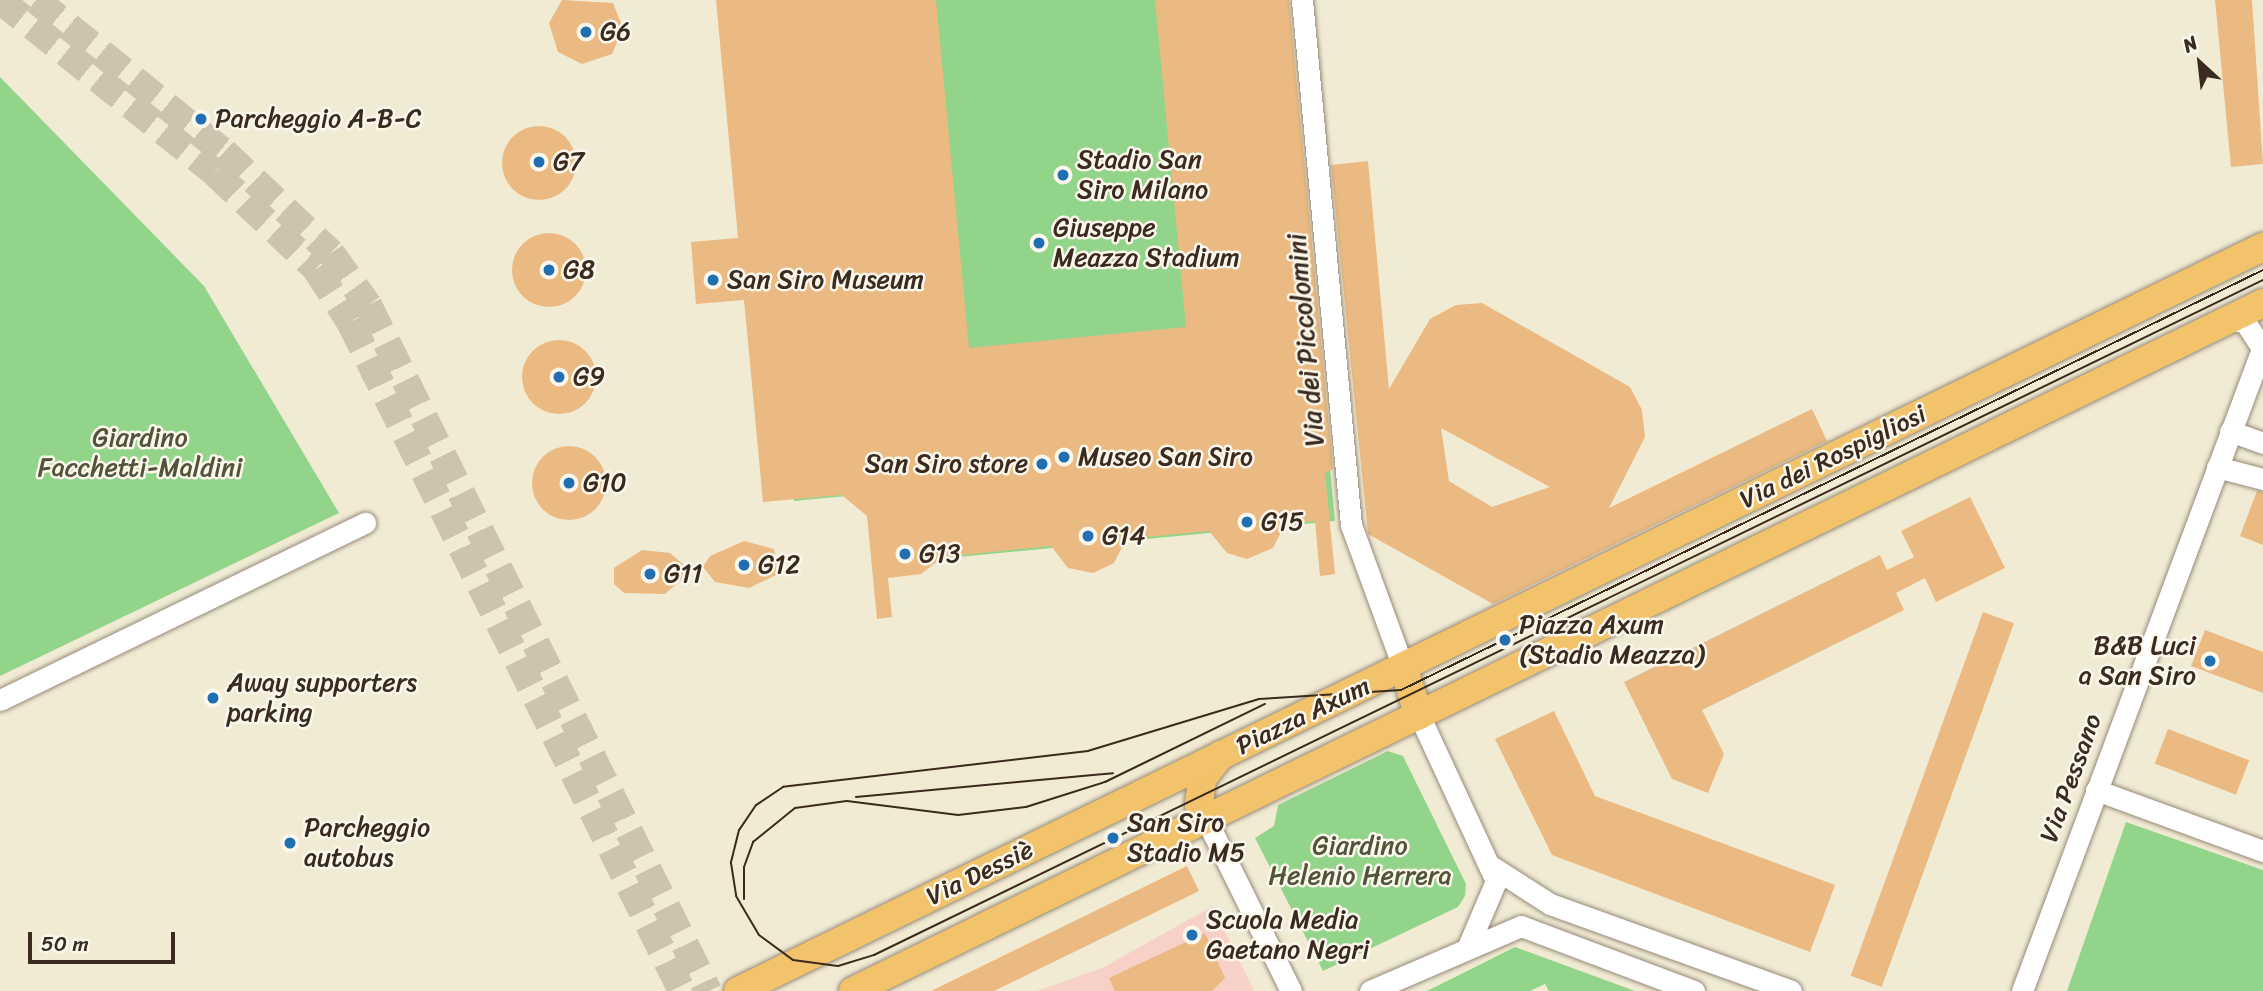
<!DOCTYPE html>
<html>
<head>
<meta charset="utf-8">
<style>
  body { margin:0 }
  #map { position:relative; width:2263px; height:991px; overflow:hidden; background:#f2ebd4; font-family:Sriracha,sans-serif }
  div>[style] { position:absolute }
  .built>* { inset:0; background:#f7d1c8 }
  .green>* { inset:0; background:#93d48b }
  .building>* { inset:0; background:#eaba82; transform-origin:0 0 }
  .round { border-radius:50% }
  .major-tunnel>* { height:28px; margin-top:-14px; transform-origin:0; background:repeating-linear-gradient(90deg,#cdc4b0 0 28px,transparent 0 42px) }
  .roads { filter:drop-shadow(0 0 2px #968a79) drop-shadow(0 0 2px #968a79) }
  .minor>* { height:21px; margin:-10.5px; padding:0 10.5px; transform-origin:10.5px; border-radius:10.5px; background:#fff }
  .major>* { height:28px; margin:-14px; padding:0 14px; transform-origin:14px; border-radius:14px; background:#f2c36a }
  .tram>* { height:2px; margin:-1px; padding:0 1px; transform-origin:1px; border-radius:1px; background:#3b2a1e }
  .dots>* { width:19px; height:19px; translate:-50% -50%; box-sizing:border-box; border:4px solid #fbf7ec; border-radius:50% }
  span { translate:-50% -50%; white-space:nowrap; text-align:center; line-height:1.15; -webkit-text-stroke:5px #fbf7ec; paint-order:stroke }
  .poi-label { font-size:26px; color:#3b2a1e }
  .left { translate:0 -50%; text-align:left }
  .right { translate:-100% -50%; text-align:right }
  .street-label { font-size:26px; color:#3b2a1e }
  .park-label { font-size:26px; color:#515439 }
  .north { position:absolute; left:2165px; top:28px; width:70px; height:70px; -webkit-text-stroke:5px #fbf7ec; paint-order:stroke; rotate:333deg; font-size:19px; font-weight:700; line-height:28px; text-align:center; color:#3b2a1e }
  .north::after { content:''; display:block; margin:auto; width:24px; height:32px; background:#3b2a1e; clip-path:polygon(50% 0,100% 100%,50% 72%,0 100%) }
  .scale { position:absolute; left:28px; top:932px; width:147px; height:32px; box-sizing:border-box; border:4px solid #3b2a1e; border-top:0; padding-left:9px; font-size:21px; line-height:24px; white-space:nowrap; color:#3b2a1e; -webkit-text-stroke:5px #fbf7ec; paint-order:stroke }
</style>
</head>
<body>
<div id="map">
  <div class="built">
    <div style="clip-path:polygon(1213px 906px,1254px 991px,1037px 991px,1102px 968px)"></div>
  </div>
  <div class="green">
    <div style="clip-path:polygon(744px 0,1286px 0,1335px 521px,906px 562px,899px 491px,794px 501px)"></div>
    <div style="clip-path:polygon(0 77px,204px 286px,339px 513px,0 676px)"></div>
    <div style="clip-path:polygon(1388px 751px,1403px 756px,1466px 884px,1465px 896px,1458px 907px,1323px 971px,1255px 838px,1274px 826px,1278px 805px)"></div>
    <div style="clip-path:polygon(2126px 822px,2263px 870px,2263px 991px,2067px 991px)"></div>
    <div style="clip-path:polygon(1515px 947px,1635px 991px,1549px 991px,1545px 984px,1530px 991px,1427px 991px)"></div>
  </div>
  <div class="building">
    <div style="clip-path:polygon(562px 0,613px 3px,623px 28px,612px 54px,582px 64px,558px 52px,549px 23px)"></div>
    <div style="clip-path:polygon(716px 0,936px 0,969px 348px,1186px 327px,1155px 0,1289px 0,1333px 469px,1325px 473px,1335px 574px,1320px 576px,1315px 521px,1285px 524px,1273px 548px,1247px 559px,1227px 553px,1209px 531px,1126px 539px,1114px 563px,1093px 573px,1068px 568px,1051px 546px,943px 557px,921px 574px,888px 578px,892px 617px,877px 619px,867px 516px,842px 495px,763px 502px,744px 300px,696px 304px,691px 242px,738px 238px)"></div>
    <div style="clip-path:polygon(2215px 0,2252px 0,2263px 164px,2231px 167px)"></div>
    <div class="round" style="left:502px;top:126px;width:74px;height:74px"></div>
    <div style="clip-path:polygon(evenodd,1368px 161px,1389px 389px,1430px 319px,1456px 305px,1482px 303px,1630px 387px,1642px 410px,1645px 437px,1609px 508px,1812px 409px,1827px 441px,1493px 604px,1368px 534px,1331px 165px,1368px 161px,1441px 428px,1550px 487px,1492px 507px,1449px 481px,1441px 428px)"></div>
    <div class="round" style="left:512px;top:233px;width:74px;height:74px"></div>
    <div class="round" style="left:522px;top:340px;width:74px;height:74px"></div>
    <div class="round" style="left:532px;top:446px;width:74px;height:74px"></div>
    <div style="clip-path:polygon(2257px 491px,2263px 492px,2263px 545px,2240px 536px)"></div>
    <div style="clip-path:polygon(1970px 497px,2005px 568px,1936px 602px,1925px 578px,1896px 593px,1904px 610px,1702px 710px,1724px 754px,1708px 793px,1672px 779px,1624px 682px,1880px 555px,1887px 570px,1914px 557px,1901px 531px)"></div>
    <div style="clip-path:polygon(744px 541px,774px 549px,778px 574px,749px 588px,715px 582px,703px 567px,710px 556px)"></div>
    <div style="clip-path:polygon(642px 550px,670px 553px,691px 571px,665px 594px,624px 593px,614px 584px,614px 568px)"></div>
    <div style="left:1983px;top:612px;width:33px;height:387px;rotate:20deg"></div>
    <div style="clip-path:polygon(2205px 630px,2263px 652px,2263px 693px,2191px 666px)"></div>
    <div style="clip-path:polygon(1554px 711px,1595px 796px,1835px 885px,1810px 952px,1552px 855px,1495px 739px)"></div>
    <div style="left:2168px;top:729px;width:87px;height:37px;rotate:21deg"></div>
    <div style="clip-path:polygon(1187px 866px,1199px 891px,994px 991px,931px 991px)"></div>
    <div style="clip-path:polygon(1205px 933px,1225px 978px,1212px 991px,1115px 991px,1109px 978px)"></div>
  </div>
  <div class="major-tunnel">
    <div style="left:0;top:0;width:276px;rotate:38.8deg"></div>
    <div style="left:215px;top:173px;width:139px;rotate:43.5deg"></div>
    <div style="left:316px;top:269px;width:63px;rotate:57.3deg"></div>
    <div style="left:350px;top:322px;width:747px;rotate:63.61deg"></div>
    <div style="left:36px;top:0;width:242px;rotate:39deg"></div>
    <div style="left:224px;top:152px;width:147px;rotate:43.3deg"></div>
    <div style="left:331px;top:253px;width:64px;rotate:54.6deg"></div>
    <div style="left:368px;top:305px;width:766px;rotate:63.64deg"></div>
  </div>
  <div class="roads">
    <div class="minor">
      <div style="left:1302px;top:0;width:527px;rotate:84.67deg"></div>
      <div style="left:1351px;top:525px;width:151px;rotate:69.9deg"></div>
      <div style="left:2229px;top:320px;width:16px;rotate:7deg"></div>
      <div style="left:2245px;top:322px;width:31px;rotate:57deg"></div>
      <div style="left:2230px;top:431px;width:35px;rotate:20deg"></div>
      <div style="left:2217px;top:467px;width:48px;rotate:14.6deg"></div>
      <div style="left:0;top:700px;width:406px;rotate:-25.9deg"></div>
      <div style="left:1419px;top:715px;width:183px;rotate:65.1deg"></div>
      <div style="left:1496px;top:881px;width:69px;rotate:113.2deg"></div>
      <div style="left:2096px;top:790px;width:178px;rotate:20.1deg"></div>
      <div style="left:1206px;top:819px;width:192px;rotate:63.7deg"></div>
      <div style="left:1491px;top:866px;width:70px;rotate:32.8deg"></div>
      <div style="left:1550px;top:904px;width:256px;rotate:19.8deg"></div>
      <div style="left:1370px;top:991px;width:164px;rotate:-23.3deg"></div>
      <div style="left:1521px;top:926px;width:185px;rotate:20.6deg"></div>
      <div style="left:2022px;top:991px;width:689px;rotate:-69.51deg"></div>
    </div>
    <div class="major">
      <div style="left:1403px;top:667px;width:51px;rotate:71.6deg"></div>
      <div style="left:1206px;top:819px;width:17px;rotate:-115deg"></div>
      <div style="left:1199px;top:804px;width:25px;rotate:-83deg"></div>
      <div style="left:1202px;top:779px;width:31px;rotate:-52deg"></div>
      <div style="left:738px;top:991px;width:1697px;rotate:-26.01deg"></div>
      <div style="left:853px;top:991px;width:1569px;rotate:-26.01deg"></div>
    </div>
  </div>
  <div class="tram">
    <div style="left:2263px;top:270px;width:959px;rotate:154.02deg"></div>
    <div style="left:1401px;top:690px;width:142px;rotate:176.4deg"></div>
    <div style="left:1259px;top:699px;width:179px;rotate:163.1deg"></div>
    <div style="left:1088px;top:751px;width:307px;rotate:173.3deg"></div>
    <div style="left:783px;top:787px;width:32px;rotate:146deg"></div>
    <div style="left:756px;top:805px;width:30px;rotate:124deg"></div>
    <div style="left:739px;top:830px;width:34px;rotate:104deg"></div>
    <div style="left:731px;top:863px;width:33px;rotate:81deg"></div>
    <div style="left:736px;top:896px;width:45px;rotate:59.5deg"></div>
    <div style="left:759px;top:935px;width:42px;rotate:36.3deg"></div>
    <div style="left:793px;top:960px;width:45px;rotate:7.6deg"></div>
    <div style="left:838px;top:966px;width:38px;rotate:-17deg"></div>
    <div style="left:874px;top:955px;width:1544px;rotate:-25.92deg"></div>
    <div style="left:856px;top:797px;width:258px;rotate:-5.3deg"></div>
    <div style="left:744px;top:899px;width:32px;rotate:-90deg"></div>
    <div style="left:744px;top:867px;width:27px;rotate:-70deg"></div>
    <div style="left:753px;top:842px;width:54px;rotate:-39deg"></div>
    <div style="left:795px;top:808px;width:52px;rotate:-7.7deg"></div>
    <div style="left:847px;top:801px;width:112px;rotate:7.2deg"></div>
    <div style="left:958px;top:815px;width:68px;rotate:-6.7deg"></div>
    <div style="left:1026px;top:807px;width:83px;rotate:-17.6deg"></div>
    <div style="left:1105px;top:782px;width:178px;rotate:-26deg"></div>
  </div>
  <div class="dots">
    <div style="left:586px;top:32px;background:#1f6fb2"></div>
    <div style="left:201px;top:119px;background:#1f6fb2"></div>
    <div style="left:539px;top:162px;background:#1f6fb2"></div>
    <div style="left:1063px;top:175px;background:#1f6fb2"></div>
    <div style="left:1039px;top:243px;background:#1f6fb2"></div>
    <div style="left:549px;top:270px;background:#1f6fb2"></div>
    <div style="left:713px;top:280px;background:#1f6fb2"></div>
    <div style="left:559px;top:377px;background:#1f6fb2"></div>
    <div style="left:1064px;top:457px;background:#1f6fb2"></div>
    <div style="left:1042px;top:464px;background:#1f6fb2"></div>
    <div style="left:569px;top:483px;background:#1f6fb2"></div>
    <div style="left:1247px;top:522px;background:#1f6fb2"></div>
    <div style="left:1088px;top:536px;background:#1f6fb2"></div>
    <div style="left:905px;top:554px;background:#1f6fb2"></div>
    <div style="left:744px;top:565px;background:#1f6fb2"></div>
    <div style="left:650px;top:574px;background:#1f6fb2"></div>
    <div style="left:1505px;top:640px;background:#1f6fb2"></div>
    <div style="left:2210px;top:661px;background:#1f6fb2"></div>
    <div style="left:213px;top:698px;background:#1f6fb2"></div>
    <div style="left:1113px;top:838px;background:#1f6fb2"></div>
    <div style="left:290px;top:843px;background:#1f6fb2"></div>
    <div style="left:1192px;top:935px;background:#1f6fb2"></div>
  </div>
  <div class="poi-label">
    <span class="left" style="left:600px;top:32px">G6</span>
    <span class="left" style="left:215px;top:119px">Parcheggio A-B-C</span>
    <span class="left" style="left:1077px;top:175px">Stadio San<br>Siro Milano</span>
    <span class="left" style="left:553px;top:162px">G7</span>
    <span class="left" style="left:1053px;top:243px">Giuseppe<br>Meazza Stadium</span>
    <span class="left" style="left:563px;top:270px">G8</span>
    <span class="left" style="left:727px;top:280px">San Siro Museum</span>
    <span class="left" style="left:573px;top:377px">G9</span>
    <span class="left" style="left:1078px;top:457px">Museo San Siro</span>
    <span class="right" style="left:1028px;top:464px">San Siro store</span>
    <span class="left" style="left:583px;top:483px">G10</span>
    <span class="left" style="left:1261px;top:522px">G15</span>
    <span class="left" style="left:1102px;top:536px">G14</span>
    <span class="left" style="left:919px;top:554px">G13</span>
    <span class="left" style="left:758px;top:565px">G12</span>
    <span class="left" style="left:664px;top:574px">G11</span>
    <span class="left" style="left:1519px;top:640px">Piazza Axum<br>(Stadio Meazza)</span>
    <span class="right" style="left:2196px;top:661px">B&amp;B Luci<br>a San Siro</span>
    <span class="left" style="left:227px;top:698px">Away supporters<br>parking</span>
    <span class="left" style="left:1127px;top:838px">San Siro<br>Stadio M5</span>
    <span class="left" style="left:304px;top:843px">Parcheggio<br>autobus</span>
    <span class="left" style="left:1206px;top:935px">Scuola Media<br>Gaetano Negri</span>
  </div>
  <div class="street-label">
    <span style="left:1306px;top:340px;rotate:-95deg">Via dei Piccolomini</span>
    <span style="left:1833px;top:457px;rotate:-26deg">Via dei Rospigliosi</span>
    <span style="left:1303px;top:716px;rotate:-26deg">Piazza Axum</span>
    <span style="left:2071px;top:778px;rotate:-70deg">Via Pessano</span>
    <span style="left:980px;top:873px;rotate:-26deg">Via Dessiè</span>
  </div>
  <div class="park-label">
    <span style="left:140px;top:453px">Giardino<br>Facchetti-Maldini</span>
    <span style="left:1360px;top:861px">Giardino<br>Helenio Herrera</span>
  </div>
  <div class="north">N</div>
  <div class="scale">50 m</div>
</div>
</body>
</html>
